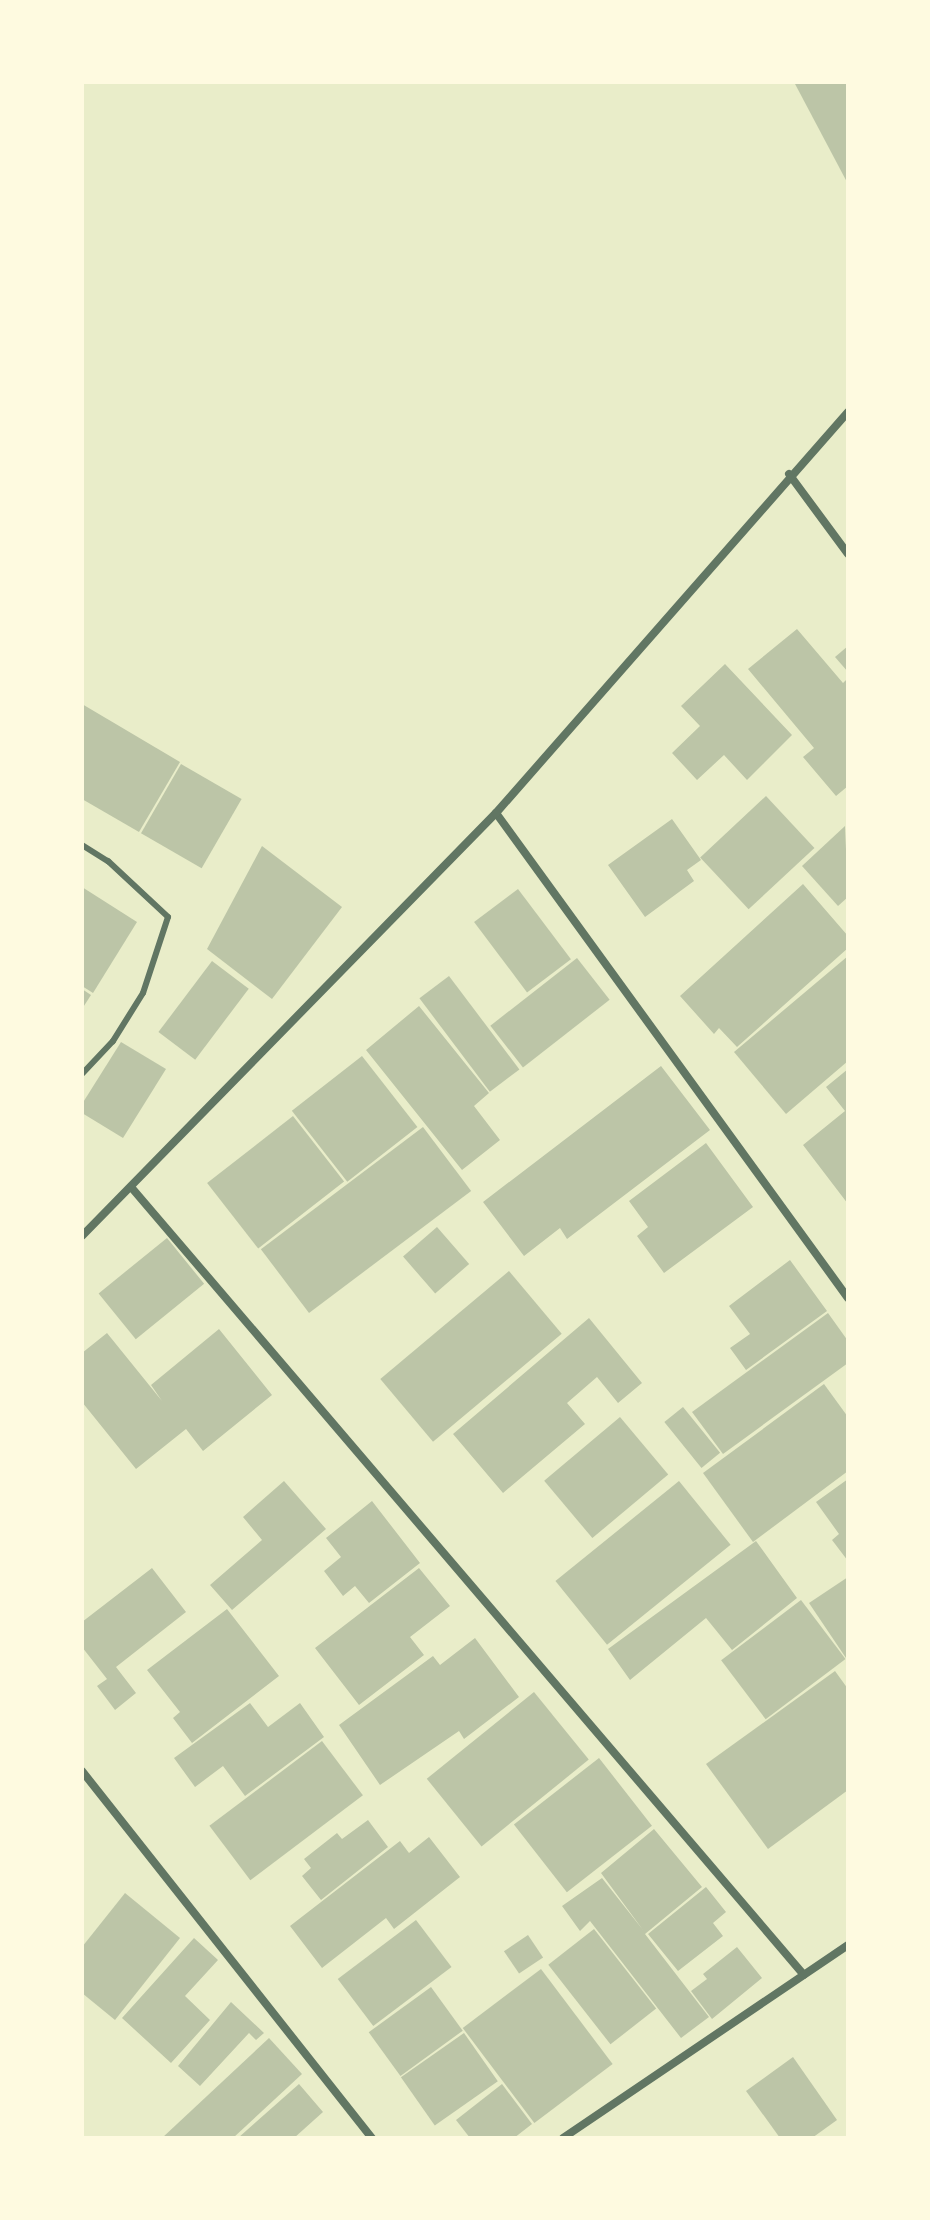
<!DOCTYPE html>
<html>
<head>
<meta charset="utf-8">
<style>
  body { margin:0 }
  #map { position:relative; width:930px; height:2220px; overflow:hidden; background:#e9edc9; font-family:Helvetica,sans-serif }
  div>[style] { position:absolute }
  .building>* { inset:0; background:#bcc5a7; transform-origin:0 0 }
  .service>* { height:6px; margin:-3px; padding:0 3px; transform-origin:3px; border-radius:3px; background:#617663 }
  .minor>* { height:8px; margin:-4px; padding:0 4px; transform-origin:4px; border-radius:4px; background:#617663 }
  span { translate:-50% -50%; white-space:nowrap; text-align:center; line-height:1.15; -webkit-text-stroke:7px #fefae0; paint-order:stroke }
  .frame { position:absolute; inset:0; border:84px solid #fefae0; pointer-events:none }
</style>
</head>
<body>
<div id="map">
  <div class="building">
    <div style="clip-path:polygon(794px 82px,848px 82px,848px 184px)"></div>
    <div style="clip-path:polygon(797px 629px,843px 683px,848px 678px,848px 786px,836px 796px,803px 757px,814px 748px,748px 669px)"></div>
    <div style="clip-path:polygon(848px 646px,848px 672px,835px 657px)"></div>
    <div style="clip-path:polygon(725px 664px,792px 735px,747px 780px,724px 755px,697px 780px,672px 753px,700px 726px,681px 706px)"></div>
    <div style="clip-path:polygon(82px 704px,180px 762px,139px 832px,82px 799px)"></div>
    <div style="left:181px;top:764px;width:70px;height:80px;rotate:30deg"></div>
    <div style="left:766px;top:796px;width:71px;height:90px;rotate:47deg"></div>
    <div style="clip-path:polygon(672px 819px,701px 860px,687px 870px,694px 881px,645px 917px,608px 865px)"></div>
    <div style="clip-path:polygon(845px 826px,848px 897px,838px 906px,802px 866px)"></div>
    <div style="clip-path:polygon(262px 846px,342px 907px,272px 999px,207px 949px)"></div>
    <div style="clip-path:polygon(803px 884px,848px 936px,848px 948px,737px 1047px,719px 1028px,714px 1034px,680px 996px)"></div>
    <div style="clip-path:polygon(82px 887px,137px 922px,93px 993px,82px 986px)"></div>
    <div style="left:518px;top:889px;width:88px;height:55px;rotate:53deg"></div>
    <div style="clip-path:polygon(848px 956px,848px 1061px,786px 1114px,734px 1052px)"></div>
    <div style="left:577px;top:958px;width:53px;height:110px;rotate:52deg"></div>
    <div style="left:212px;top:961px;width:46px;height:89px;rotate:37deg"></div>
    <div style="left:449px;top:976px;width:117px;height:37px;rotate:53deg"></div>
    <div style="clip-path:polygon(82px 989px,91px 995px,82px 1009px)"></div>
    <div style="clip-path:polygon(419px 1006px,489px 1093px,474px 1106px,500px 1140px,462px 1170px,366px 1050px)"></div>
    <div style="clip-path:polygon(121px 1042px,166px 1069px,123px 1138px,82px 1113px,82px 1104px)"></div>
    <div style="left:362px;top:1056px;width:90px;height:89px;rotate:52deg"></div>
    <div style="clip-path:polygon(661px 1066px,710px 1130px,567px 1239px,560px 1228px,524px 1256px,483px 1202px)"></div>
    <div style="clip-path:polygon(848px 1069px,848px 1204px,803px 1145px,845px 1111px,826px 1087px)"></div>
    <div style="left:293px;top:1116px;width:83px;height:109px;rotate:52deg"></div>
    <div style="left:423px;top:1127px;width:80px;height:203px;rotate:53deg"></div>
    <div style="clip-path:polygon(706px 1143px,753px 1207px,664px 1273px,637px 1236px,648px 1227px,629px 1201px)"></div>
    <div style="left:437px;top:1227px;width:49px;height:45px;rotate:49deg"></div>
    <div style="left:167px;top:1238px;width:59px;height:88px;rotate:51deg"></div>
    <div style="clip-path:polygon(790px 1260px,827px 1311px,746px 1370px,730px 1348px,750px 1334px,729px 1306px)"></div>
    <div style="left:509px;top:1271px;width:82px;height:168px;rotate:50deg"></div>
    <div style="clip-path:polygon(828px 1313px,848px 1341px,848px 1363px,723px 1454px,692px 1412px)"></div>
    <div style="clip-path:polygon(589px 1318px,642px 1383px,618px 1403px,597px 1377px,567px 1403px,585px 1424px,503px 1493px,453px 1434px)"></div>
    <div style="clip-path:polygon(219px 1329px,272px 1395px,203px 1451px,186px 1429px,136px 1469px,82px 1402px,82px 1353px,107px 1333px,162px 1401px,151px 1385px)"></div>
    <div style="clip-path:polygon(824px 1384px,848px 1417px,848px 1471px,753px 1542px,703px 1473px)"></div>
    <div style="left:683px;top:1407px;width:59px;height:24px;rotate:51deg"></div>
    <div style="left:620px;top:1417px;width:75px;height:99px;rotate:50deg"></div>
    <div style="clip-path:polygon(848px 1479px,848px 1561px,832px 1540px,839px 1534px,816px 1502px)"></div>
    <div style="clip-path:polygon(284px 1481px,326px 1529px,232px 1610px,210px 1585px,262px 1540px,243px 1517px)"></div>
    <div style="left:679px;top:1481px;width:82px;height:159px;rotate:51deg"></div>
    <div style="clip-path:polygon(372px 1501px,420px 1563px,369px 1603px,355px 1586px,343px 1596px,324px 1571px,341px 1557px,326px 1538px)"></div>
    <div style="clip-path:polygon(756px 1541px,797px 1598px,732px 1650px,706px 1618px,630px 1680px,608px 1649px)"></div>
    <div style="clip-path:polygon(152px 1568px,186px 1612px,116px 1667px,136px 1693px,115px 1710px,97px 1686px,107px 1679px,82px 1647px,82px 1622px)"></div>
    <div style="clip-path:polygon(419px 1568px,450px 1606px,410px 1637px,424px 1655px,359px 1705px,315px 1648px)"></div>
    <div style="clip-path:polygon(848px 1577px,848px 1661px,809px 1603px)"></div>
    <div style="left:801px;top:1600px;width:74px;height:100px;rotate:53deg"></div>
    <div style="clip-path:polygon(227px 1609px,279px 1676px,192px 1743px,173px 1718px,180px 1712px,147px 1670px)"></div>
    <div style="clip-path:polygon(475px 1638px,519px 1697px,464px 1739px,459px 1731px,380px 1785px,339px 1725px,433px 1656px,440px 1665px)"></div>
    <div style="clip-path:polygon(835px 1671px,848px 1689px,848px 1790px,768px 1849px,706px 1764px)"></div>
    <div style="left:534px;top:1692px;width:87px;height:138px;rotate:51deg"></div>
    <div style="clip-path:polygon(250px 1703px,268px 1727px,300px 1703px,324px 1737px,245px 1796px,223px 1766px,195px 1787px,174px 1758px)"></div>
    <div style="left:322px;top:1741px;width:68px;height:141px;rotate:53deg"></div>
    <div style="left:599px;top:1758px;width:86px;height:108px;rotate:52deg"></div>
    <div style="clip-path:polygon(368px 1820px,388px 1847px,321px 1900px,302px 1876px,311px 1868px,304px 1859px,337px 1833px,342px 1839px)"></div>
    <div style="clip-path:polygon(654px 1829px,702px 1887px,645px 1934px,709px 2017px,681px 2038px,590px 1921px,580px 1931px,562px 1906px,602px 1878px,643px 1930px,601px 1873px)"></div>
    <div style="clip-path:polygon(429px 1837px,460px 1877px,394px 1929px,386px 1918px,322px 1968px,290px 1926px,400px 1841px,409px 1853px)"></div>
    <div style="clip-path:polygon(706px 1887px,726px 1912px,713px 1923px,723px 1936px,678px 1971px,648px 1934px)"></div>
    <div style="clip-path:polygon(125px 1893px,180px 1938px,115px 2020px,82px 1993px,82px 1947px)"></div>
    <div style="left:416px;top:1920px;width:59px;height:98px;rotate:53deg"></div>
    <div style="left:594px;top:1929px;width:101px;height:58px;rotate:52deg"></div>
    <div style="left:528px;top:1935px;width:27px;height:29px;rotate:56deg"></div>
    <div style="clip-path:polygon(194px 1938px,218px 1960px,185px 1996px,210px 2020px,171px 2063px,122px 2018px)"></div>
    <div style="clip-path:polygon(737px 1947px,762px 1978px,712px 2019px,691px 1991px,707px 1979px,703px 1974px)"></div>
    <div style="left:541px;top:1969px;width:119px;height:98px;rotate:53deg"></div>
    <div style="left:431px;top:1987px;width:54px;height:77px;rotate:54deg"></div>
    <div style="clip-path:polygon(231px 2002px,264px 2033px,256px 2040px,249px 2033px,200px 2086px,178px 2066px)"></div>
    <div style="left:464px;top:2033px;width:59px;height:77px;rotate:55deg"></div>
    <div style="clip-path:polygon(269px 2038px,302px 2074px,233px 2138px,162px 2138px)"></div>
    <div style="clip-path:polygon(793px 2057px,837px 2120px,812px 2138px,780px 2138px,746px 2091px)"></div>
    <div style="clip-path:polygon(299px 2084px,323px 2112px,294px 2138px,238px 2138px)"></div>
    <div style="clip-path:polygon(502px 2084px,532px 2124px,514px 2138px,470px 2138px,456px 2120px)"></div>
  </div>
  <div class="service">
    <div style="left:82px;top:845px;width:31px;rotate:32deg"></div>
    <div style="left:108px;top:861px;width:82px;rotate:43deg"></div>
    <div style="left:168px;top:917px;width:80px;rotate:108.2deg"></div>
    <div style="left:143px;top:993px;width:57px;rotate:122deg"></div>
    <div style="left:113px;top:1041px;width:45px;rotate:133.2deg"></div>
  </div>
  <div class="minor">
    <div style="left:789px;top:474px;width:99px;rotate:53.6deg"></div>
    <div style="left:496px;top:813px;width:599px;rotate:54.03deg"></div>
    <div style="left:131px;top:1187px;width:1036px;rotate:49.5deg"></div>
    <div style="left:82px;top:1236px;width:592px;rotate:-45.62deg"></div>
    <div style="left:496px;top:813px;width:534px;rotate:-48.72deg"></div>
    <div style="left:82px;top:1771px;width:468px;rotate:51.7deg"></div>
    <div style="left:563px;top:2138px;width:344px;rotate:-34.1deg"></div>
  </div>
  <div class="frame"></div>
</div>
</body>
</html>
